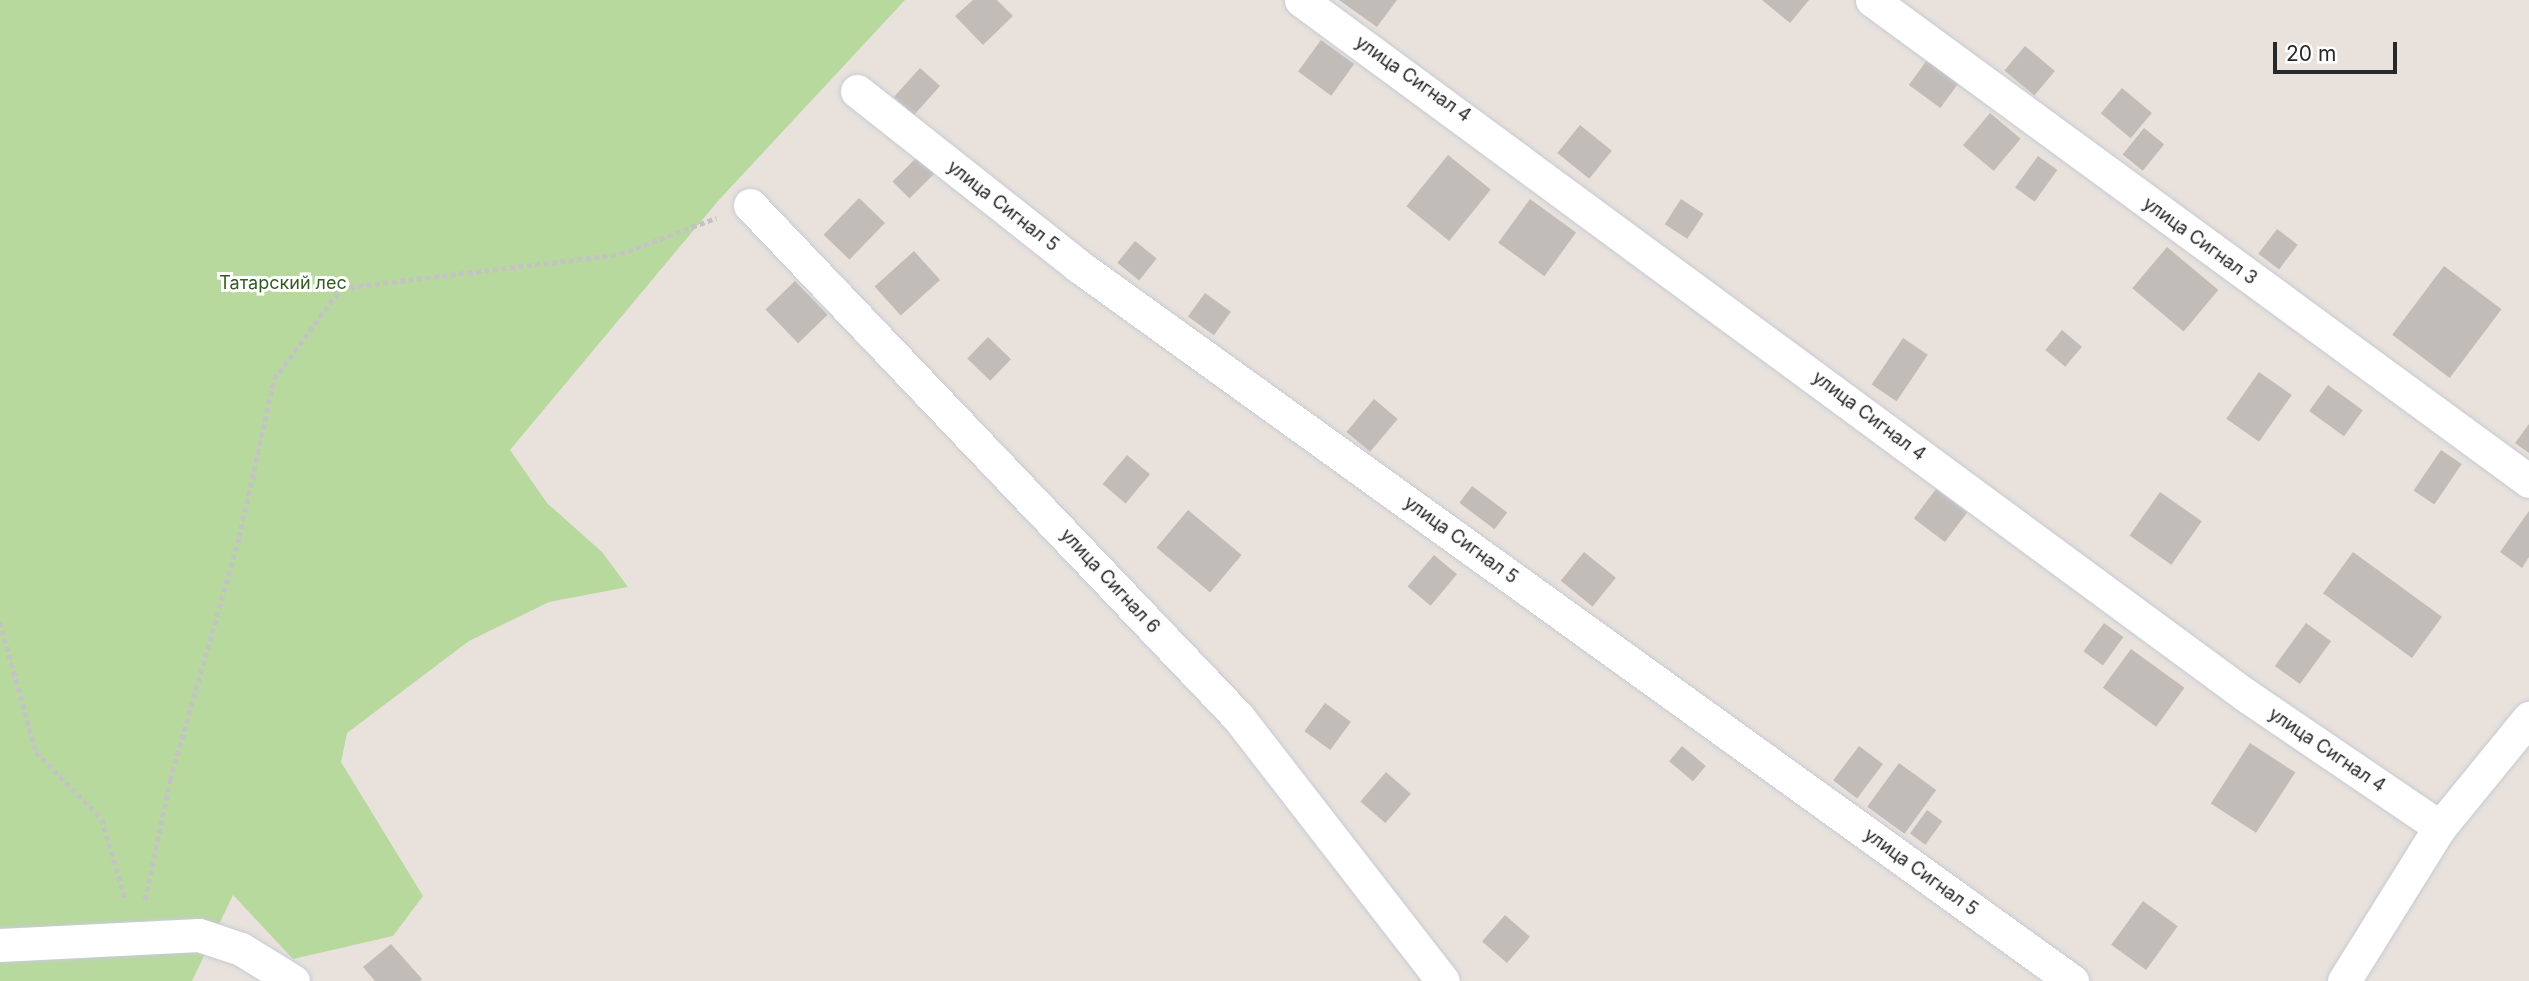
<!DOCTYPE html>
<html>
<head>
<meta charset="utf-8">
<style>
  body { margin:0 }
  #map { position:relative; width:2529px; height:981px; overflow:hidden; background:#e9e2dc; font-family:Inter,sans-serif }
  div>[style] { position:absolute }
  .green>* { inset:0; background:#b7d99e }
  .building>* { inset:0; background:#c1bcb8; transform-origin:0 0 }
  .path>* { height:4.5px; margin-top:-2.25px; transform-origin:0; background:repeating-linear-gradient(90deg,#c3c3c3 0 5px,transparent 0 8.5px) }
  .roads { filter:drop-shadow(0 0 2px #c7cbd4) drop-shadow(0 0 2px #c7cbd4) }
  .minor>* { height:33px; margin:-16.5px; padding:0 16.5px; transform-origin:16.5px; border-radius:16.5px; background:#fff }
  span { translate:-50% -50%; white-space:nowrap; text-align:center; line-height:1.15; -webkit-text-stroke:6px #fff; paint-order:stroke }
  .street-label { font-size:18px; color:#282828 }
  .park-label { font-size:18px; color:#335c22 }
  .scale { position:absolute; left:2273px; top:42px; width:124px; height:32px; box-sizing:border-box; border:4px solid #282828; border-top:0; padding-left:9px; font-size:21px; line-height:24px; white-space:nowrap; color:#282828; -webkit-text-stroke:5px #fff; paint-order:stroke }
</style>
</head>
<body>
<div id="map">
  <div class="green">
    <div style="clip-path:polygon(0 0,905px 0,718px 201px,510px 450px,547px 503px,602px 552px,628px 587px,549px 602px,469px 641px,347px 733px,341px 762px,423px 896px,393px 936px,293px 959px,233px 895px,192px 981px,0 981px)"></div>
  </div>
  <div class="building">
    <div style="clip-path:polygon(973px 0,997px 0,1013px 16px,983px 45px,955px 16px)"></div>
    <div style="clip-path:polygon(1339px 0,1397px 0,1377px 27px)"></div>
    <div style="clip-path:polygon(1762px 0,1809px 0,1790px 23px)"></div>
    <div style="left:1321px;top:40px;width:41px;height:39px;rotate:36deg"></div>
    <div style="left:2025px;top:46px;width:39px;height:32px;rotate:40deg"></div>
    <div style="left:1930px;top:56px;width:39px;height:36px;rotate:36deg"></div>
    <div style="left:920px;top:68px;width:27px;height:39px;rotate:42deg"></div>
    <div style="left:2122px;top:88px;width:39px;height:33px;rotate:40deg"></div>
    <div style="left:1990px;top:113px;width:40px;height:42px;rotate:40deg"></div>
    <div style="left:1580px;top:125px;width:41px;height:36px;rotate:39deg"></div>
    <div style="left:2144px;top:128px;width:26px;height:34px;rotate:39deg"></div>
    <div style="left:1448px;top:155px;width:55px;height:66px;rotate:39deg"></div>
    <div style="left:918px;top:156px;width:24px;height:36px;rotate:45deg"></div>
    <div style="left:2038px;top:156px;width:24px;height:39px;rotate:36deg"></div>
    <div style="left:859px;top:198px;width:36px;height:51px;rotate:44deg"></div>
    <div style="left:1530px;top:199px;width:57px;height:54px;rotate:36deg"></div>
    <div style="left:1681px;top:199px;width:27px;height:30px;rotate:33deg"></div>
    <div style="left:2277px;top:229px;width:26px;height:31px;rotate:37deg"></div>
    <div style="left:1135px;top:241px;width:28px;height:28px;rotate:39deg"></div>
    <div style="left:2167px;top:247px;width:67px;height:54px;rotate:40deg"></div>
    <div style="left:914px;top:251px;width:39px;height:53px;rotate:48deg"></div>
    <div style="left:2444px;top:266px;width:72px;height:86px;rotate:37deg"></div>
    <div style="left:795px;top:281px;width:47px;height:41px;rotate:46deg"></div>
    <div style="left:1205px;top:293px;width:32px;height:29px;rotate:36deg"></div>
    <div style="left:2062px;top:330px;width:26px;height:26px;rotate:40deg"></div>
    <div style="left:988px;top:337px;width:32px;height:30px;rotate:44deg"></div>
    <div style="left:1903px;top:338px;width:30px;height:56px;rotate:34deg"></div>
    <div style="left:2259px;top:372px;width:40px;height:57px;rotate:35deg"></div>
    <div style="left:2328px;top:385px;width:43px;height:32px;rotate:36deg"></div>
    <div style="left:1374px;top:399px;width:31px;height:43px;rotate:40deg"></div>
    <div style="clip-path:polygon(2529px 424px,2529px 453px,2515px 443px)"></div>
    <div style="left:2441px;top:450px;width:25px;height:49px;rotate:34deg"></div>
    <div style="left:1127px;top:455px;width:30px;height:38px;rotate:40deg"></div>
    <div style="left:1472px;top:486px;width:44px;height:21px;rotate:37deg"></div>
    <div style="left:1936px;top:489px;width:39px;height:37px;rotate:37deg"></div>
    <div style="left:2160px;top:492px;width:51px;height:53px;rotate:35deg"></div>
    <div style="left:1188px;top:510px;width:70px;height:49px;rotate:40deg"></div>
    <div style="clip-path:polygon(2529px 511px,2529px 557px,2522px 568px,2500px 552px)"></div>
    <div style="left:1584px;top:552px;width:41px;height:37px;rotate:39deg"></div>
    <div style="left:2353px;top:552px;width:110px;height:51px;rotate:36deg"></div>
    <div style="left:1434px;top:555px;width:30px;height:41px;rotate:40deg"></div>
    <div style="left:2104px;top:623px;width:24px;height:35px;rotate:36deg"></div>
    <div style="left:2306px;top:623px;width:31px;height:53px;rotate:36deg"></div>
    <div style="left:2131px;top:649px;width:66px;height:48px;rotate:36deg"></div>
    <div style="left:1325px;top:703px;width:32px;height:35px;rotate:36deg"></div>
    <div style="left:2250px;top:743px;width:54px;height:72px;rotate:33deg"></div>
    <div style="left:1682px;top:746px;width:31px;height:20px;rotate:40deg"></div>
    <div style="left:1859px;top:746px;width:30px;height:43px;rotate:37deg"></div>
    <div style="left:1899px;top:763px;width:46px;height:54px;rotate:36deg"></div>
    <div style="left:1386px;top:772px;width:33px;height:39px;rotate:41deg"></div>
    <div style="left:1927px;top:810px;width:19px;height:29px;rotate:36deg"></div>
    <div style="left:2143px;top:901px;width:43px;height:54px;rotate:36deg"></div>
    <div style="left:1505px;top:915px;width:33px;height:35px;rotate:41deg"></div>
    <div style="clip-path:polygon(391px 944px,422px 979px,420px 981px,375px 981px,363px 967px)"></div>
  </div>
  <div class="path">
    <div style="left:0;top:622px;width:135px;rotate:74.5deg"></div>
    <div style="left:36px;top:752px;width:94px;rotate:45.4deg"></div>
    <div style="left:102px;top:819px;width:85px;rotate:73.7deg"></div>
    <div style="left:145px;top:900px;width:123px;rotate:-78.2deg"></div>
    <div style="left:170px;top:780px;width:253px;rotate:-74.1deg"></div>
    <div style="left:239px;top:537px;width:162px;rotate:-77.5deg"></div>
    <div style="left:274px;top:379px;width:113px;rotate:-53.6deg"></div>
    <div style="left:341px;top:288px;width:281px;rotate:-6.9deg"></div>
    <div style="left:620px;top:254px;width:103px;rotate:-20.6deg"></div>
  </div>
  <div class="roads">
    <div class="minor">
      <div style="left:1301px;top:0;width:1171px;rotate:36.35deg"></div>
      <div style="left:2244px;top:694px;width:237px;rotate:34.2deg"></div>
      <div style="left:1872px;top:0;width:814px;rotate:36.21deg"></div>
      <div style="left:857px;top:91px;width:280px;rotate:38.3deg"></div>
      <div style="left:1077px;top:265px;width:1226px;rotate:35.74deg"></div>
      <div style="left:750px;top:205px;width:707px;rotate:46.37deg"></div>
      <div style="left:1238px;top:717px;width:334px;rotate:52.2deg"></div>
      <div style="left:0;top:945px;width:199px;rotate:-2.9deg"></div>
      <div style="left:199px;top:935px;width:44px;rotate:18.4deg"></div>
      <div style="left:241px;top:949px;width:61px;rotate:31.6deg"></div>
      <div style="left:2344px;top:981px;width:181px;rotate:-58.1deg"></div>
      <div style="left:2440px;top:827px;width:141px;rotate:-50.8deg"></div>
    </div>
  </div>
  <div class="street-label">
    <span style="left:1413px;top:79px;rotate:35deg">улица Сигнал 4</span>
    <span style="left:1003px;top:206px;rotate:38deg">улица Сигнал 5</span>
    <span style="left:2200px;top:241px;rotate:36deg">улица Сигнал 3</span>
    <span style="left:1869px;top:416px;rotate:37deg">улица Сигнал 4</span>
    <span style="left:1461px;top:540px;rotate:36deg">улица Сигнал 5</span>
    <span style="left:1110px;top:581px;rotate:47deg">улица Сигнал 6</span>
    <span style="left:2327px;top:750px;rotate:34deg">улица Сигнал 4</span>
    <span style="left:1921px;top:872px;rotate:36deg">улица Сигнал 5</span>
  </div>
  <div class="park-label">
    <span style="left:283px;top:283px">Татарский лес</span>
  </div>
  <div class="scale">20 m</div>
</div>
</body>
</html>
